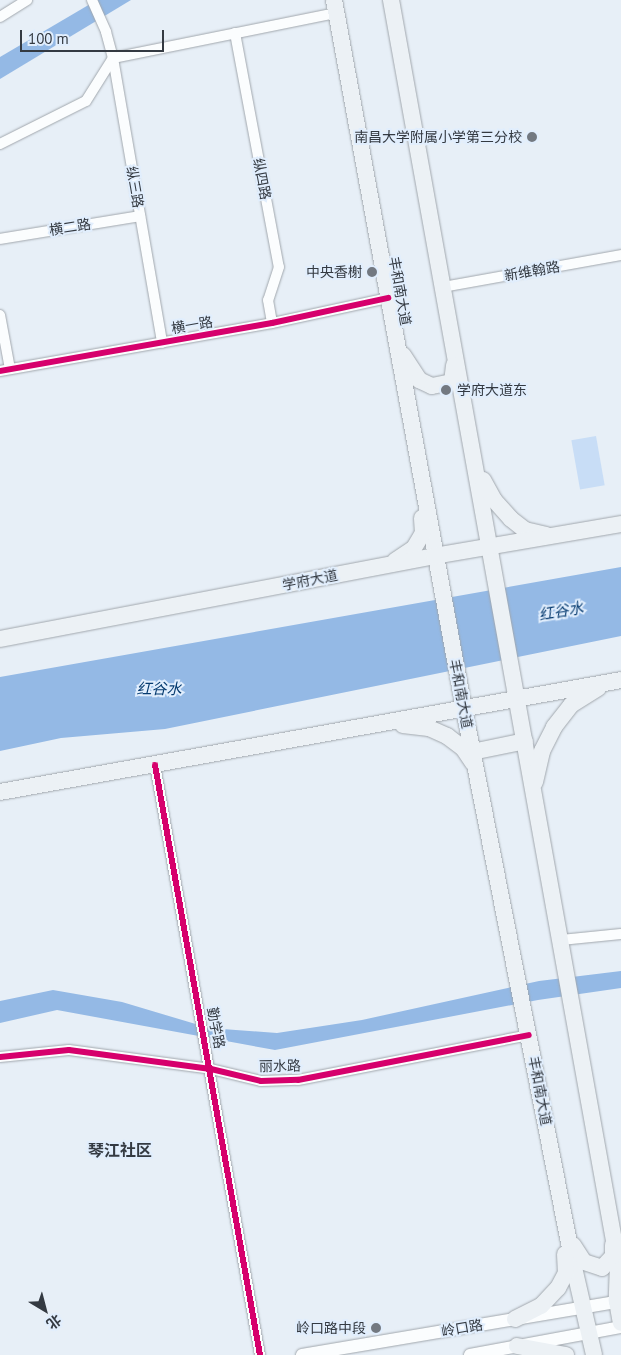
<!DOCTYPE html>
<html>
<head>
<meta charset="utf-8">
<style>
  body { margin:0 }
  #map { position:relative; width:621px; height:1355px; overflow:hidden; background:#e7eff7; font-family:"PT Sans","Noto Sans SC",sans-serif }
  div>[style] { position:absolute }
  .green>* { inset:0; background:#c8ddf6; transform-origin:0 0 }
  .water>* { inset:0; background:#94b9e5 }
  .roads { filter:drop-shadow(0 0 1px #a1a7ad) drop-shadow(0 0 1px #a1a7ad) }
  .minor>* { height:10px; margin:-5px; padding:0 5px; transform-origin:5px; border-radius:5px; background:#fbfdfe }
  .tertiary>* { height:12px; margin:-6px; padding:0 6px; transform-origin:6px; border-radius:6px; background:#fbfdfe }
  .primary>* { height:16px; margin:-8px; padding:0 8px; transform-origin:8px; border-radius:8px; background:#ecf1f5 }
  .cycleway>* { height:6px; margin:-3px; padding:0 3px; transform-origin:3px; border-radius:3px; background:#d6006c }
  .dots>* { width:14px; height:14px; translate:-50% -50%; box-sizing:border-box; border:2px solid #e1eefd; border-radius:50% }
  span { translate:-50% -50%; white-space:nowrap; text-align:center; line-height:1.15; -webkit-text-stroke:4px #e1eefd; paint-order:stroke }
  .poi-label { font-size:14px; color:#343a42 }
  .right { translate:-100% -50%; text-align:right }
  .left { translate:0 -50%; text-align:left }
  .street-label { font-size:14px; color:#343a42 }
  .water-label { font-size:15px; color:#053a6f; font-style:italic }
  .quarter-label { font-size:16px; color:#343a42; font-weight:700 }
  .north { position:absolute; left:20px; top:1285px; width:50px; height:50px; -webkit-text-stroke:4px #e1eefd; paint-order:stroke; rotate:143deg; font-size:14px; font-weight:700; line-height:20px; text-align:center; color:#343a42 }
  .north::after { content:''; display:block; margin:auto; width:18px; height:22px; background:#343a42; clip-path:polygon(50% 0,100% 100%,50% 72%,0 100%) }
  .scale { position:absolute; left:20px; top:30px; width:144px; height:22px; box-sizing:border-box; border:2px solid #343a42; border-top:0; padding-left:6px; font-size:15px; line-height:18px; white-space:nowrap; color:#343a42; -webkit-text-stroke:4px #e1eefd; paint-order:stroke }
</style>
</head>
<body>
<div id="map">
  <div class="green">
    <div style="left:596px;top:436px;width:50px;height:25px;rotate:80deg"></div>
  </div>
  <div class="water">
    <div style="clip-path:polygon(97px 0,131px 0,0 79px,0 57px)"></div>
    <div style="clip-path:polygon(621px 567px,621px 636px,165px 729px,61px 738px,0 751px,0 677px)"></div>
    <div style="clip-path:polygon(621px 971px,621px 988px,538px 1000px,275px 1050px,57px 1010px,0 1023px,0 1001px,53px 990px,122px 1002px,209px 1028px,277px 1033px,362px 1020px,539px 981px)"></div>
  </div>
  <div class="roads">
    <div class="minor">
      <div style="left:92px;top:0;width:35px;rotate:66deg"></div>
      <div style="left:106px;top:32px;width:27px;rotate:75deg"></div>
      <div style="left:113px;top:58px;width:289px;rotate:80.2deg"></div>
      <div style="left:0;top:17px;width:32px;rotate:-32deg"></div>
      <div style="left:235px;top:33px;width:238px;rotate:79.4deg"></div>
      <div style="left:279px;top:267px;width:35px;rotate:108deg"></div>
      <div style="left:268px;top:300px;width:23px;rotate:80deg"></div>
      <div style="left:0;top:144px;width:96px;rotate:-26.6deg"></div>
      <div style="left:86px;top:101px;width:51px;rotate:-57.9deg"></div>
      <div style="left:113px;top:58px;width:228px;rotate:-11.4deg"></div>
      <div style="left:0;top:239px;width:142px;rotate:-9.3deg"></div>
      <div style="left:443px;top:287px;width:181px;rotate:-10.2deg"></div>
      <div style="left:0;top:315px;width:55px;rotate:79.5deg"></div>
      <div style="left:0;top:371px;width:276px;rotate:-10deg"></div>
      <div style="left:272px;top:323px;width:119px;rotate:-12.2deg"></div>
      <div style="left:155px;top:765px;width:599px;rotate:79.91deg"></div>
      <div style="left:561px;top:940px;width:60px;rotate:-5.7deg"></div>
      <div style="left:0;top:1057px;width:69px;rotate:-5.8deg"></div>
      <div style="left:69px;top:1050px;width:143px;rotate:7.6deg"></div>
      <div style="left:211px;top:1069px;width:51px;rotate:13.5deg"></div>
      <div style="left:261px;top:1081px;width:37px;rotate:-2deg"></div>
      <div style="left:298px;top:1080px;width:235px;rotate:-11deg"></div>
    </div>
    <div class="tertiary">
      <div style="left:302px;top:1355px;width:324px;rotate:-9.6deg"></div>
      <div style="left:470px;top:1355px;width:154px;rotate:-10.5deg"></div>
    </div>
    <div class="primary">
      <div style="left:334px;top:0;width:721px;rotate:79.61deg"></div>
      <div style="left:464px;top:709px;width:565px;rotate:78.87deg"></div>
      <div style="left:573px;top:1263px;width:94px;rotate:77.1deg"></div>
      <div style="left:391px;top:0;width:1283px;rotate:79.81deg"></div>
      <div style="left:618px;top:1263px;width:38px;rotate:92deg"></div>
      <div style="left:617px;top:1301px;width:22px;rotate:80deg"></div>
      <div style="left:403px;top:355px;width:30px;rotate:57deg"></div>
      <div style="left:419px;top:380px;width:14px;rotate:25deg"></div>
      <div style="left:432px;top:386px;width:20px;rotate:-11deg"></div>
      <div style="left:452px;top:382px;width:17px;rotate:-83deg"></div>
      <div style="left:483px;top:480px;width:23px;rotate:61deg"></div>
      <div style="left:494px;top:500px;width:25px;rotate:48deg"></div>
      <div style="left:511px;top:519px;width:18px;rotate:38deg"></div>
      <div style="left:525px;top:530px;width:22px;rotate:13deg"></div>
      <div style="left:395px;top:561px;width:23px;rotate:-34deg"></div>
      <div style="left:414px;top:548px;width:17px;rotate:-59deg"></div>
      <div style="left:423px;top:533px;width:15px;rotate:-94deg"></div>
      <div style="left:0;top:639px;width:442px;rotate:-10.8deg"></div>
      <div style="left:434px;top:556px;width:190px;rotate:-9.7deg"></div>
      <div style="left:403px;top:725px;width:26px;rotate:7deg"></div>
      <div style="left:429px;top:728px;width:20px;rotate:24deg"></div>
      <div style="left:447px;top:736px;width:20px;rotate:37deg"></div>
      <div style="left:463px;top:748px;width:18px;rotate:56deg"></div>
      <div style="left:472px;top:752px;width:54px;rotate:-11.7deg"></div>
      <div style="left:535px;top:782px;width:32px;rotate:-77deg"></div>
      <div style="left:542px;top:751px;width:27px;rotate:-63deg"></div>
      <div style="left:554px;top:727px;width:28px;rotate:-52deg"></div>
      <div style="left:571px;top:705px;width:32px;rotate:-32deg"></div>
      <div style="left:0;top:792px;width:631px;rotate:-10.22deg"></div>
      <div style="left:573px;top:1245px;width:20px;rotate:57deg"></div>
      <div style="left:584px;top:1262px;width:19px;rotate:18deg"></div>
      <div style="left:602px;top:1268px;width:16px;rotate:-47deg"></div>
      <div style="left:613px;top:1256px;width:11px;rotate:-90deg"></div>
      <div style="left:515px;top:1319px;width:29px;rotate:-27deg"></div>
      <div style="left:541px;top:1306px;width:25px;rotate:-47deg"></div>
      <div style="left:558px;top:1288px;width:17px;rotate:-62deg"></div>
      <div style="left:566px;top:1273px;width:19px;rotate:-93deg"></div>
      <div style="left:517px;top:1346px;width:50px;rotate:10.4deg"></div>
    </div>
  </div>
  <div class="cycleway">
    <div style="left:0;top:371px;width:276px;rotate:-10deg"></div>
    <div style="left:272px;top:323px;width:119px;rotate:-12.2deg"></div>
    <div style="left:155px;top:765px;width:599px;rotate:79.91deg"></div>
    <div style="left:0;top:1057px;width:69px;rotate:-5.8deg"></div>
    <div style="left:69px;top:1050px;width:143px;rotate:7.6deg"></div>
    <div style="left:211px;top:1069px;width:51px;rotate:13.5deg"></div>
    <div style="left:261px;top:1081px;width:37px;rotate:-2deg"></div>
    <div style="left:298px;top:1080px;width:235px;rotate:-11deg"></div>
  </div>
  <div class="dots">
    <div style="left:532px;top:137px;background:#737981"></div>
    <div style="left:372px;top:272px;background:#737981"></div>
    <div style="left:446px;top:390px;background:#737981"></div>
    <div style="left:376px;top:1328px;background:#737981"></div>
  </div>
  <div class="poi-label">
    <span class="right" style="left:522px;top:137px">南昌大学附属小学第三分校</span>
    <span class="right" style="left:362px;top:272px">中央香榭</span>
    <span class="left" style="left:457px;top:390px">学府大道东</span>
    <span class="right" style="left:366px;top:1328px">岭口路中段</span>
  </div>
  <div class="street-label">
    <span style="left:262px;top:179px;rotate:79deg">纵四路</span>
    <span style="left:135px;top:187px;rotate:80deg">纵三路</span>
    <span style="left:70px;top:227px;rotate:-9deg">横二路</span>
    <span style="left:532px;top:271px;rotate:-10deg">新维翰路</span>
    <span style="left:400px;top:291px;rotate:80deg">丰和南大道</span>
    <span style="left:192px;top:325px;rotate:-10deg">横一路</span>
    <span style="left:310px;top:580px;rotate:-11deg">学府大道</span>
    <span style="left:461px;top:694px;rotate:79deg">丰和南大道</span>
    <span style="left:216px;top:1028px;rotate:79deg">勤学路</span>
    <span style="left:280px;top:1066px;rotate:-1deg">丽水路</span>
    <span style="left:540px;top:1091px;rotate:79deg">丰和南大道</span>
    <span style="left:462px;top:1328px;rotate:-10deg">岭口路</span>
  </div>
  <div class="water-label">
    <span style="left:561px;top:611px;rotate:-10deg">红谷水</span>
    <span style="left:159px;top:689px">红谷水</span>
  </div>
  <div class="quarter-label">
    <span style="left:120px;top:1150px">琴江社区</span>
  </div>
  <div class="north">北</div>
  <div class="scale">100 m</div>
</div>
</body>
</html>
